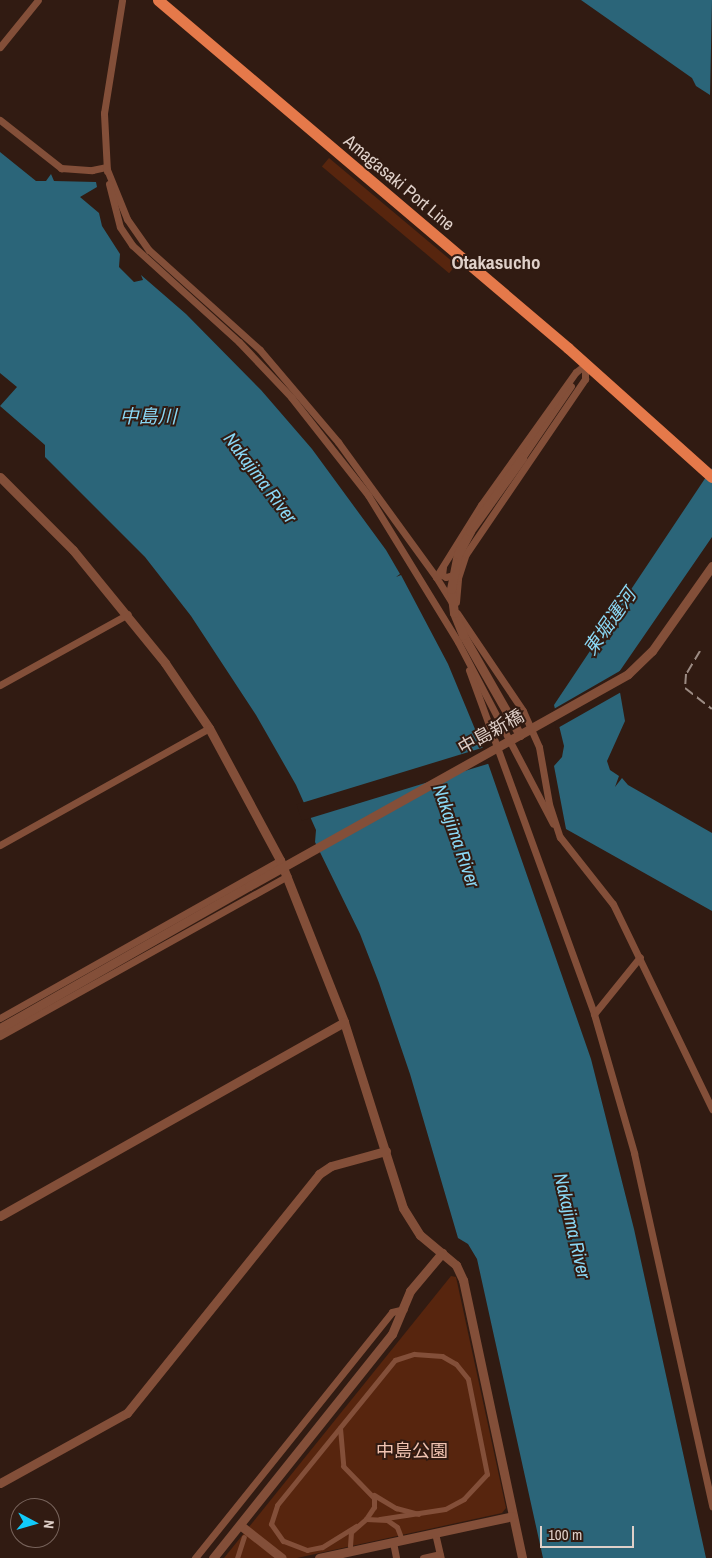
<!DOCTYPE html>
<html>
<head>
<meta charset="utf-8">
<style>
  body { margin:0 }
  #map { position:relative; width:712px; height:1558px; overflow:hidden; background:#311b12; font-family:"Archivo Narrow","Noto Sans JP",sans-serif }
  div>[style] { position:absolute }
  .green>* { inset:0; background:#57250e; transform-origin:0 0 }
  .water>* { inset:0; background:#2b6579 }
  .pier>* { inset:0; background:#311b12; transform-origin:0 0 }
  .pedestrian>* { height:5px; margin:-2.5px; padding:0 2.5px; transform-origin:2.5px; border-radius:2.5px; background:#834f39 }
  .minor>* { height:7px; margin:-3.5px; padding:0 3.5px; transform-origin:3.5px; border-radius:3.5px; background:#834f39 }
  .tertiary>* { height:9px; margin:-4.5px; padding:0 4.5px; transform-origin:4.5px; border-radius:4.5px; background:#834f39 }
  .primary>* { height:11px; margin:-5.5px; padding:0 5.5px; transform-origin:5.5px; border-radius:5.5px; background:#e5794a }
  .rail>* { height:2px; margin-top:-1px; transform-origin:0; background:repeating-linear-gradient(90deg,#9c8b83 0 10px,transparent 0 15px) }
  .tertiary-bridge>* { height:9px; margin:-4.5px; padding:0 4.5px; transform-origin:4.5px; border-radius:4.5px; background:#834f39 }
  span { translate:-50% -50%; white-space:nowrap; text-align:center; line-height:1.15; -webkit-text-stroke:4px #311b12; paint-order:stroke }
  .street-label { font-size:18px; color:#dfd0c9 }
  .park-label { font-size:18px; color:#f0c3b1 }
  .neighbourhood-label { font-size:19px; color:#dfd0c9; font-weight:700 }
  .water-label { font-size:19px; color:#8ad7f4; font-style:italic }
  .north { position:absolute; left:10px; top:1498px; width:50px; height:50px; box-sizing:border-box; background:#311b12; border:1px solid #77635b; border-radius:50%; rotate:96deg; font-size:14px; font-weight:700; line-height:20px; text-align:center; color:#dfd0c9 }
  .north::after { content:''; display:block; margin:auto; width:18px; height:22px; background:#11cafa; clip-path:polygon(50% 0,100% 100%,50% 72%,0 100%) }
  .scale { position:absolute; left:540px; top:1526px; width:94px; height:22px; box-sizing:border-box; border:2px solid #dfd0c9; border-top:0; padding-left:6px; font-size:15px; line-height:18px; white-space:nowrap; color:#dfd0c9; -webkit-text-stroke:4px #311b12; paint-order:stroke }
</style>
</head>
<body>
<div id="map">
  <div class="green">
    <div style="left:329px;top:158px;width:166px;height:11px;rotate:40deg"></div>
    <div style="clip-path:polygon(451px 1276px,456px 1277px,506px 1508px,502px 1513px,297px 1558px,224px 1558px)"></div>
  </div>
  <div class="water">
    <div style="clip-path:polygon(581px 0,712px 0,710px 95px,696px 86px,692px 78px)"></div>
    <div style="clip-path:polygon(0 152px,36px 181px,46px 181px,51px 174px,54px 181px,96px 182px,97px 187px,80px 197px,99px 213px,102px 226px,120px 254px,119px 267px,134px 282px,143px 280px,141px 275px,186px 314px,261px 390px,312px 449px,386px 550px,400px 574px,396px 577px,401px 575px,448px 664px,482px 746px,591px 1059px,634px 1229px,706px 1558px,543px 1558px,477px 1259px,468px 1244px,458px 1238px,410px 1074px,379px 983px,360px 934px,315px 842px,316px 830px,296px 785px,256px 715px,191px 616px,145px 557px,45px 457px,45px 445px,0 406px,17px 387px,0 373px)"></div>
    <div style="clip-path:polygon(712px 468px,712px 537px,617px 675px,625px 721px,607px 761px,610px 770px,619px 776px,615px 787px,622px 778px,628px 785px,712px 833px,712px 911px,566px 829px,554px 766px,562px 757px,564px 746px,554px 705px)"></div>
  </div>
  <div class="pier">
    <div style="clip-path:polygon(625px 668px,619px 678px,623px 691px,556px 729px,552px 710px)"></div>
    <div style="left:485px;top:747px;width:17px;height:197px;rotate:73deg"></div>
  </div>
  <div class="pedestrian">
    <div style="left:340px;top:1428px;width:38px;rotate:85deg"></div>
    <div style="left:343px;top:1466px;width:45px;rotate:45.9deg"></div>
    <div style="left:374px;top:1498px;width:9px;rotate:90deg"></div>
    <div style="left:374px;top:1507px;width:14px;rotate:124deg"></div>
    <div style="left:374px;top:1495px;width:26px;rotate:31deg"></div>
    <div style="left:396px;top:1508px;width:23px;rotate:15deg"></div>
    <div style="left:356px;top:1526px;width:40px;rotate:148deg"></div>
    <div style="left:322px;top:1547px;width:15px;rotate:169deg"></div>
    <div style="left:307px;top:1550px;width:26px;rotate:-159deg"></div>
    <div style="left:283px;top:1541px;width:21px;rotate:-125deg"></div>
    <div style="left:271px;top:1524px;width:20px;rotate:-72deg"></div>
    <div style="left:277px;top:1505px;width:187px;rotate:-50.9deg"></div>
    <div style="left:395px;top:1360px;width:20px;rotate:-18deg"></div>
    <div style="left:414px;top:1354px;width:28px;rotate:4deg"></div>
    <div style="left:442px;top:1356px;width:16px;rotate:30deg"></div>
    <div style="left:456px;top:1364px;width:19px;rotate:51deg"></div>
    <div style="left:468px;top:1379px;width:97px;rotate:78.7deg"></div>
    <div style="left:487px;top:1474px;width:34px;rotate:133deg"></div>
    <div style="left:464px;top:1499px;width:21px;rotate:152deg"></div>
    <div style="left:445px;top:1509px;width:66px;rotate:171.3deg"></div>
    <div style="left:350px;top:1546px;width:14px;rotate:-86deg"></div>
    <div style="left:351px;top:1532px;width:20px;rotate:-41deg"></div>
    <div style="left:366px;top:1519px;width:21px;rotate:3deg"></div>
    <div style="left:387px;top:1520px;width:12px;rotate:35deg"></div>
    <div style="left:397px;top:1527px;width:9px;rotate:69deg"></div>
    <div style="left:237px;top:1558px;width:22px;rotate:-72deg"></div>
  </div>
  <div class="minor">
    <div style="left:0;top:47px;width:60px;rotate:-51deg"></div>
    <div style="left:0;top:120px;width:78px;rotate:38.2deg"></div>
    <div style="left:61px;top:168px;width:31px;rotate:4deg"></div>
    <div style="left:92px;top:170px;width:14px;rotate:-12deg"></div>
    <div style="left:106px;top:167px;width:56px;rotate:68deg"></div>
    <div style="left:127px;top:219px;width:38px;rotate:55deg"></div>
    <div style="left:149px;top:250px;width:149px;rotate:42deg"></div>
    <div style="left:260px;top:350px;width:121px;rotate:49.7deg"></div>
    <div style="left:338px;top:442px;width:167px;rotate:54deg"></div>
    <div style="left:436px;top:577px;width:31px;rotate:58deg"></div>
    <div style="left:107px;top:171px;width:58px;rotate:-93deg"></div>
    <div style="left:104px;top:113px;width:114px;rotate:-80.9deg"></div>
    <div style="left:109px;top:184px;width:44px;rotate:75.7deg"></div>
    <div style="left:120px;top:227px;width:22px;rotate:56deg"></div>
    <div style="left:132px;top:245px;width:144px;rotate:42.2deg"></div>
    <div style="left:239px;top:342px;width:76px;rotate:46.6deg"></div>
    <div style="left:291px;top:397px;width:125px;rotate:51.8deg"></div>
    <div style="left:368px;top:495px;width:172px;rotate:58.5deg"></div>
    <div style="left:458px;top:642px;width:205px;rotate:62.4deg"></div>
    <div style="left:522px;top:458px;width:87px;rotate:-55.8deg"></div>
    <div style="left:443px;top:567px;width:8px;rotate:97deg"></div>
    <div style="left:442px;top:575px;width:4px;rotate:27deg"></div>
    <div style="left:446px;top:577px;width:10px;rotate:-17deg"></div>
    <div style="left:436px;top:577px;width:85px;rotate:-58deg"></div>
    <div style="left:481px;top:505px;width:163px;rotate:-54.5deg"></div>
    <div style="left:576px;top:372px;width:11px;rotate:-38deg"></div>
    <div style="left:456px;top:602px;width:24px;rotate:-85deg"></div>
    <div style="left:458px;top:578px;width:25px;rotate:-72deg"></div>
    <div style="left:466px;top:554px;width:212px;rotate:-55.8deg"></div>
    <div style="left:585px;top:379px;width:14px;rotate:-90deg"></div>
    <div style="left:457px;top:613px;width:118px;rotate:56deg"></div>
    <div style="left:523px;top:711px;width:39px;rotate:66deg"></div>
    <div style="left:539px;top:747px;width:58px;rotate:80deg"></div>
    <div style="left:549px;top:804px;width:35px;rotate:72deg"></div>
    <div style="left:560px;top:837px;width:85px;rotate:51.7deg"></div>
    <div style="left:613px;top:904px;width:228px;rotate:64.2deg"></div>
    <div style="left:469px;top:670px;width:366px;rotate:70deg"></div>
    <div style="left:594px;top:1014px;width:145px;rotate:73.9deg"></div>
    <div style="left:634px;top:1153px;width:362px;rotate:77.5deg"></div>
    <div style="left:0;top:685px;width:146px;rotate:-29deg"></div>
    <div style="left:0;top:845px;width:240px;rotate:-29.2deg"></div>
    <div style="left:594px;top:1014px;width:73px;rotate:-51.1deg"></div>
    <div style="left:0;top:1018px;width:322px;rotate:-29.4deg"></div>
    <div style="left:0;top:1036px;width:329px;rotate:-29.1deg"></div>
    <div style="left:435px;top:1533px;width:26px;rotate:77deg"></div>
    <div style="left:393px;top:1542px;width:16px;rotate:79deg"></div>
    <div style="left:195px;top:1558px;width:315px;rotate:-51.3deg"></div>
    <div style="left:392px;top:1312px;width:12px;rotate:-14deg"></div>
    <div style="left:423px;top:1558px;width:17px;rotate:-13deg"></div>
  </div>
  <div class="tertiary">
    <div style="left:0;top:477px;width:103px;rotate:45deg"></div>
    <div style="left:73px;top:550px;width:146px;rotate:50.8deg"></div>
    <div style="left:165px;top:663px;width:78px;rotate:55.9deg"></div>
    <div style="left:209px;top:728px;width:150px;rotate:61.7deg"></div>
    <div style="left:280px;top:860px;width:174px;rotate:68.4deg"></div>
    <div style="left:344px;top:1022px;width:195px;rotate:72.4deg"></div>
    <div style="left:403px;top:1208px;width:32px;rotate:58deg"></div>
    <div style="left:420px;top:1235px;width:47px;rotate:39.8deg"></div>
    <div style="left:456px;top:1265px;width:17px;rotate:65deg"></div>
    <div style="left:463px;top:1280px;width:284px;rotate:78deg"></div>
    <div style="left:0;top:1028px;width:287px;rotate:-29.7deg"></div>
    <div style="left:0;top:1216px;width:395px;rotate:-29.4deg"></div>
    <div style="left:0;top:1483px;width:145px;rotate:-28.9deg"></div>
    <div style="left:127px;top:1413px;width:307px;rotate:-51.2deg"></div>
    <div style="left:319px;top:1174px;width:14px;rotate:-34deg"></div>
    <div style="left:331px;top:1166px;width:57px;rotate:-15.3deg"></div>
    <div style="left:240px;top:1525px;width:53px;rotate:38.2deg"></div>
    <div style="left:213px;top:1558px;width:287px;rotate:-51.4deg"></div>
    <div style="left:392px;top:1334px;width:47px;rotate:-67.3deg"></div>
    <div style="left:410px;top:1291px;width:50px;rotate:-49.9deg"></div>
    <div style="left:319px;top:1558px;width:198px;rotate:-12.2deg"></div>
  </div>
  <div class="primary">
    <div style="left:158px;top:0;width:538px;rotate:40.32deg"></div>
    <div style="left:568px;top:348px;width:193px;rotate:41.9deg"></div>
  </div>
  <div class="rail">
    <div style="left:700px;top:651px;width:27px;rotate:121deg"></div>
    <div style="left:686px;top:674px;width:14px;rotate:94deg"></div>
    <div style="left:685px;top:688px;width:34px;rotate:38deg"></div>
  </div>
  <div class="tertiary-bridge">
    <div style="left:520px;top:735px;width:115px;rotate:-119.7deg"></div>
    <div style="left:463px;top:635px;width:24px;rotate:-112deg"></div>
    <div style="left:454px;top:613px;width:24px;rotate:-97deg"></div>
    <div style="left:451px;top:589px;width:36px;rotate:-79deg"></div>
    <div style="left:458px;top:554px;width:26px;rotate:-62deg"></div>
    <div style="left:470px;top:531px;width:90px;rotate:-54.5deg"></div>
    <div style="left:249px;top:886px;width:434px;rotate:-29.2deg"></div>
    <div style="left:628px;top:674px;width:33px;rotate:-44deg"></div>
    <div style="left:652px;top:651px;width:104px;rotate:-54.8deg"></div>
  </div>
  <div class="street-label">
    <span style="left:399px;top:183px;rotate:40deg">Amagasaki Port Line</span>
    <span style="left:491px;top:732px;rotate:-29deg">中島新橋</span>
  </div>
  <div class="park-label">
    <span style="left:412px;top:1451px">中島公園</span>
  </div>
  <div class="neighbourhood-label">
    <span style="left:496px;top:263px">Otakasucho</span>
  </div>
  <div class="water-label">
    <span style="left:148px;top:417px">中島川</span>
    <span style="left:260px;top:478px;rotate:53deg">Nakajima River</span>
    <span style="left:610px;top:622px;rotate:-55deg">東堀運河</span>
    <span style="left:456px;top:836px;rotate:71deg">Nakajima River</span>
    <span style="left:572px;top:1226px;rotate:77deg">Nakajima River</span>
  </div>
  <div class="north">N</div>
  <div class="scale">100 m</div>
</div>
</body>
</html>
